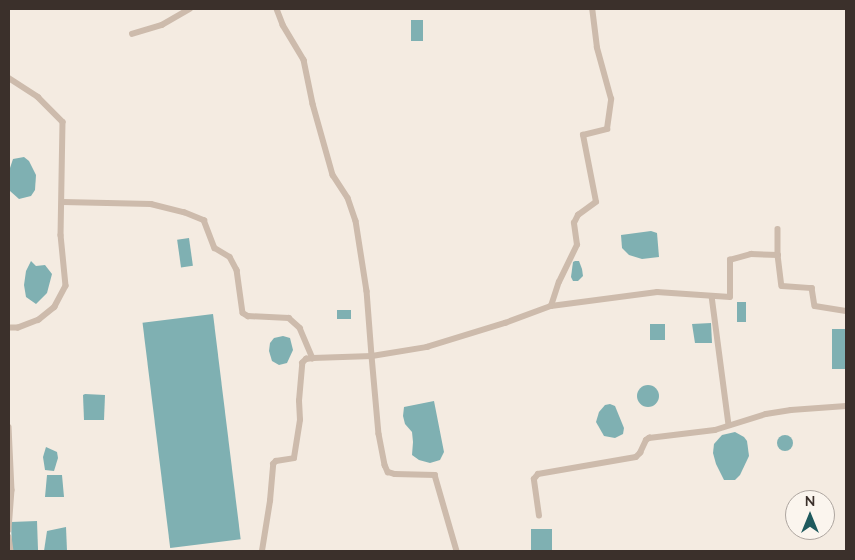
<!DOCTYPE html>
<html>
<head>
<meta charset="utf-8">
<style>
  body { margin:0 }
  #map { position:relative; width:855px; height:560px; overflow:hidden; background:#f4ebe1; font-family:Mulish,sans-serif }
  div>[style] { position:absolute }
  .water>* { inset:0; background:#7fb0b2; transform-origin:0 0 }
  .round { border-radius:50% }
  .minor>* { height:5.5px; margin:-2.75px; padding:0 2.75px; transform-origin:2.75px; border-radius:2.75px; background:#cdbbac }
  span { translate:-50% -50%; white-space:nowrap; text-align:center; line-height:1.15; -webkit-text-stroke:5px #fbf5ee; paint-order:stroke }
  .frame { position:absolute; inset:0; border:10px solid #3b302b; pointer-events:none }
  .north { position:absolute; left:785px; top:490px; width:50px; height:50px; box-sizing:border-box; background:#fbf5ee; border:1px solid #aea6a0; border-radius:50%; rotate:0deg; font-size:14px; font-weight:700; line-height:20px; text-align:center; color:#3b302b }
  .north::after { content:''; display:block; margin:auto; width:18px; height:22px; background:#1f5a5e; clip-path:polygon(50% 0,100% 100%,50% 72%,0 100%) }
</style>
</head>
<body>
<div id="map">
  <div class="water">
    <div style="left:411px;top:20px;width:12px;height:21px"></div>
    <div style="clip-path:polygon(24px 157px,29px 161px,36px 175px,35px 190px,31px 196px,19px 199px,10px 191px,9px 171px,13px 159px)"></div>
    <div style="clip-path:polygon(651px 231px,657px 233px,659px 257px,642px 259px,629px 255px,622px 248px,621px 235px)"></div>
    <div style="left:189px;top:238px;width:28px;height:12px;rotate:82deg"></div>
    <div style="clip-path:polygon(31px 261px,36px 266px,45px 265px,52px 274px,47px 293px,36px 304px,26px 297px,24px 285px,26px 271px)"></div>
    <div style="clip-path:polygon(575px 261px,579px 261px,582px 269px,583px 276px,578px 281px,573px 281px,571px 277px,573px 262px)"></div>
    <div style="left:737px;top:302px;width:9px;height:20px"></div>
    <div style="left:337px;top:310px;width:14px;height:9px"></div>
    <div style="left:213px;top:314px;width:227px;height:71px;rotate:83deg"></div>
    <div style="clip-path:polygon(711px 323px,712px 343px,695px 343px,692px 324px)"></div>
    <div style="left:650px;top:324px;width:15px;height:16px"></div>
    <div style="left:832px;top:329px;width:14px;height:40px"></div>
    <div style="clip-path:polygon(283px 336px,290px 338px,293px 350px,287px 363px,279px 365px,272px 361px,269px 351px,270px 343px,274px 338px)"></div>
    <div class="round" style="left:637px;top:385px;width:22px;height:22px"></div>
    <div style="clip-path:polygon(85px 394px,105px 395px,104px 420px,84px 420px,83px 395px)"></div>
    <div style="clip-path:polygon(434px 401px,444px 452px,440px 460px,430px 463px,419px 460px,412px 455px,413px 442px,412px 432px,405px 424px,403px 416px,404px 407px)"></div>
    <div style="clip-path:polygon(610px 404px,615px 406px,624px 428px,623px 434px,615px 438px,604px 436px,596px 422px,599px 412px,605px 405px)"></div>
    <div style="clip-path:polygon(735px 432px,744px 437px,747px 441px,749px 456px,740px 475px,735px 480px,724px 480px,716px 464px,713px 453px,714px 444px,722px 435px)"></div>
    <div class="round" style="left:777px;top:435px;width:16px;height:16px"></div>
    <div style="clip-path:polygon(46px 447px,57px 452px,58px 458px,54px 471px,45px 470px,43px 457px)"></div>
    <div style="clip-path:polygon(47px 475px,62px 475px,64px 497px,45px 497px)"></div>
    <div style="left:37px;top:521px;width:30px;height:26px;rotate:88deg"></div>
    <div style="clip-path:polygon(66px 527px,67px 551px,44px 551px,47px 531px)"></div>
    <div style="left:552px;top:529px;width:22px;height:21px;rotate:90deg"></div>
  </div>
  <div class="minor">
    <div style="left:277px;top:9px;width:17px;rotate:69deg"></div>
    <div style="left:283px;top:25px;width:41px;rotate:59deg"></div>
    <div style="left:304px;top:60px;width:45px;rotate:78.4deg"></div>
    <div style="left:313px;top:104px;width:74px;rotate:74.3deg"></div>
    <div style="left:333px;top:175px;width:27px;rotate:57deg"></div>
    <div style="left:348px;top:198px;width:24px;rotate:71deg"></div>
    <div style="left:356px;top:221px;width:71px;rotate:81.1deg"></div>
    <div style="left:367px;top:291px;width:65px;rotate:85.6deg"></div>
    <div style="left:372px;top:356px;width:56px;rotate:-9.3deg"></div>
    <div style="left:427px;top:347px;width:82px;rotate:-17.1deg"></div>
    <div style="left:505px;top:323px;width:49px;rotate:-20.3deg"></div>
    <div style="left:551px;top:306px;width:107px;rotate:-7.5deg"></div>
    <div style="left:657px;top:292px;width:73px;rotate:3.9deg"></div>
    <div style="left:730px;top:297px;width:37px;rotate:-90deg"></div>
    <div style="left:730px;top:260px;width:22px;rotate:-16deg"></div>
    <div style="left:751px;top:254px;width:27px;rotate:2deg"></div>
    <div style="left:132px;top:34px;width:31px;rotate:-17deg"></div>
    <div style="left:162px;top:25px;width:32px;rotate:-30deg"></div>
    <div style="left:9px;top:78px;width:35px;rotate:33deg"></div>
    <div style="left:38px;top:97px;width:35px;rotate:45deg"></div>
    <div style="left:63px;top:122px;width:113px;rotate:91deg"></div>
    <div style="left:61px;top:235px;width:51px;rotate:84.4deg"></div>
    <div style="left:66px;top:286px;width:24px;rotate:118deg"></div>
    <div style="left:55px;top:307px;width:21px;rotate:141deg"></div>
    <div style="left:39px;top:320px;width:22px;rotate:159deg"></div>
    <div style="left:18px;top:328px;width:9px;rotate:180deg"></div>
    <div style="left:63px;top:202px;width:88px;rotate:1.3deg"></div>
    <div style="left:151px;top:204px;width:34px;rotate:14deg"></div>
    <div style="left:184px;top:212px;width:22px;rotate:22deg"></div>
    <div style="left:204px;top:220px;width:30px;rotate:69deg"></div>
    <div style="left:215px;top:248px;width:17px;rotate:31deg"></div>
    <div style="left:230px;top:257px;width:15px;rotate:62deg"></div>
    <div style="left:237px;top:270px;width:43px;rotate:82.1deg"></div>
    <div style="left:243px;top:313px;width:6px;rotate:31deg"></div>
    <div style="left:248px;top:316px;width:41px;rotate:2.8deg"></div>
    <div style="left:289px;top:318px;width:15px;rotate:42deg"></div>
    <div style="left:300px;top:328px;width:33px;rotate:67deg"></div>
    <div style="left:778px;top:229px;width:26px;rotate:90deg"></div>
    <div style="left:778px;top:255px;width:31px;rotate:83deg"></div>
    <div style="left:782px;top:286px;width:30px;rotate:4deg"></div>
    <div style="left:812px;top:288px;width:18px;rotate:81deg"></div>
    <div style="left:815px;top:306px;width:31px;rotate:9deg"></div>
    <div style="left:712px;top:296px;width:130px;rotate:82.5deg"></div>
    <div style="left:551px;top:306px;width:25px;rotate:-72deg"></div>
    <div style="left:559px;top:282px;width:41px;rotate:-64.1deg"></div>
    <div style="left:577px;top:245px;width:22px;rotate:-98deg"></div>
    <div style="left:574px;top:223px;width:9px;rotate:-63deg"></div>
    <div style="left:578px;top:215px;width:22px;rotate:-36deg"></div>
    <div style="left:596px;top:202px;width:68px;rotate:-101deg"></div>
    <div style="left:583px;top:135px;width:25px;rotate:-14deg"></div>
    <div style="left:607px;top:129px;width:30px;rotate:-82deg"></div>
    <div style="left:611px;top:99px;width:53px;rotate:-105.4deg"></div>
    <div style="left:597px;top:48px;width:39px;rotate:-97deg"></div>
    <div style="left:9px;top:427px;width:63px;rotate:87.3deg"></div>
    <div style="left:12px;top:490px;width:40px;rotate:94.3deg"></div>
    <div style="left:539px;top:516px;width:37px;rotate:-98deg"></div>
    <div style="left:534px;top:479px;width:6px;rotate:-51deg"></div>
    <div style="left:538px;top:474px;width:99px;rotate:-9.8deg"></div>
    <div style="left:636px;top:457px;width:6px;rotate:-45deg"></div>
    <div style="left:640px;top:453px;width:14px;rotate:-65deg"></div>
    <div style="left:646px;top:440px;width:4px;rotate:-34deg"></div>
    <div style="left:649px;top:438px;width:66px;rotate:-6.9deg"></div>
    <div style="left:715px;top:430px;width:53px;rotate:-17.4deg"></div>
    <div style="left:766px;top:414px;width:25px;rotate:-9deg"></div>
    <div style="left:791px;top:410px;width:55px;rotate:-4.2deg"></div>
    <div style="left:9px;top:537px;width:14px;rotate:82deg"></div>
    <div style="left:262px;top:551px;width:51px;rotate:-80.9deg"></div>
    <div style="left:270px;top:501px;width:37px;rotate:-85deg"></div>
    <div style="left:273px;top:464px;width:4px;rotate:-45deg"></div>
    <div style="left:276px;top:461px;width:18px;rotate:-9deg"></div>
    <div style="left:294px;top:458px;width:38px;rotate:-81deg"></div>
    <div style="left:300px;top:420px;width:19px;rotate:-93deg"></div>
    <div style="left:299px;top:401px;width:38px;rotate:-85deg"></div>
    <div style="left:302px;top:363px;width:6px;rotate:-45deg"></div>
    <div style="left:306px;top:359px;width:7px;rotate:-8deg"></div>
    <div style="left:313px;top:358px;width:59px;rotate:-1.9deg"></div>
    <div style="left:372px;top:356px;width:78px;rotate:84.9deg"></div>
    <div style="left:379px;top:434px;width:32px;rotate:79deg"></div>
    <div style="left:385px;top:465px;width:8px;rotate:67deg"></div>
    <div style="left:388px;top:472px;width:7px;rotate:16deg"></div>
    <div style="left:395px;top:474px;width:40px;rotate:1.4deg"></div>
    <div style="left:435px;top:475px;width:79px;rotate:73.9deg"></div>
  </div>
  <div class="frame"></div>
  <div class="north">N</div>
</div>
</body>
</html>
